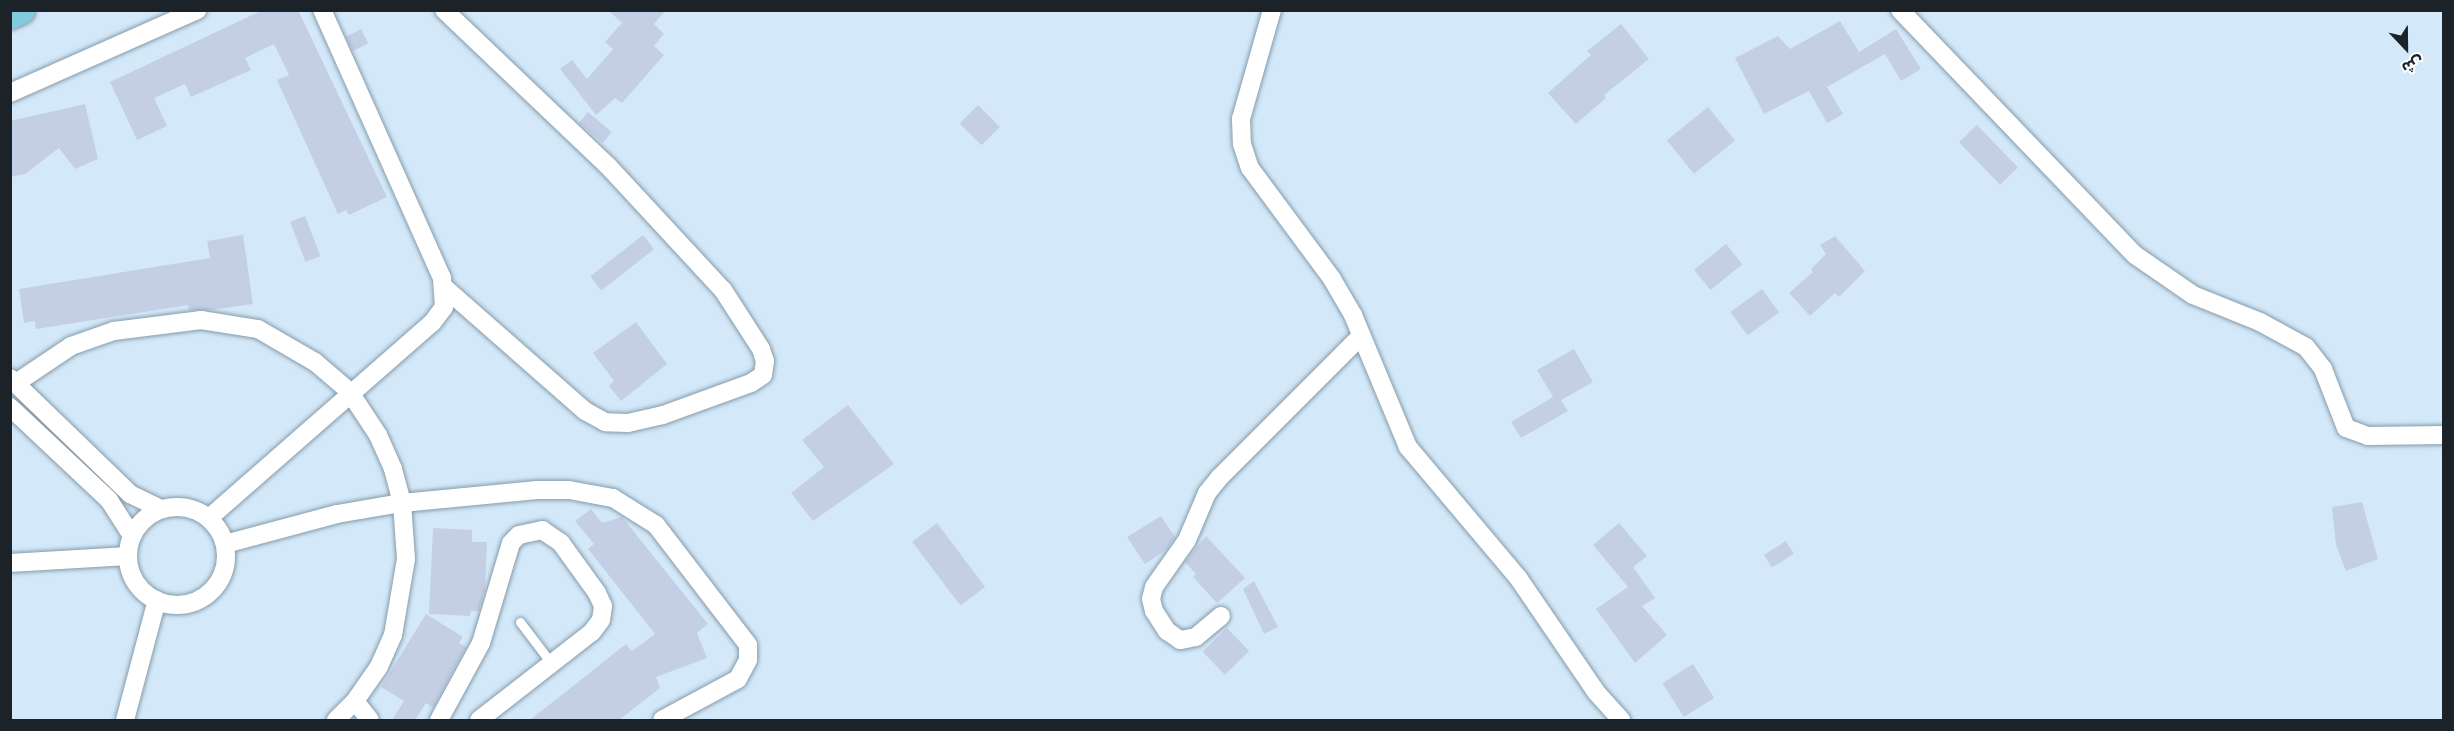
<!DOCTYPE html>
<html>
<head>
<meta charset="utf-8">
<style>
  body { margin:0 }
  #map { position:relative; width:2454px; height:731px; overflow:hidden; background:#d3e9f9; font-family:"Varela Round","Noto Sans Arabic",sans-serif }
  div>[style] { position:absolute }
  .building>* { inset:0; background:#c4cfe5; transform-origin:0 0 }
  .roads { filter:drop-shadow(0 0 2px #869baa) drop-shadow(0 0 2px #869baa) }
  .service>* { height:9px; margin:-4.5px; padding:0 4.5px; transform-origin:4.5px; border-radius:4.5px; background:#fff }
  .minor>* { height:18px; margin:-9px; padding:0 9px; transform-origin:9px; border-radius:9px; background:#fff }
  .minor>.ring { margin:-9px; padding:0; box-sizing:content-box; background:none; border:18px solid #fff; border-radius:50% }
  .primary>* { height:27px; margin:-13.5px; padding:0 13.5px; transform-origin:13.5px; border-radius:13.5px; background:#82cbdc }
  span { translate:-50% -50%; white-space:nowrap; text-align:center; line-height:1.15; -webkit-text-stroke:6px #fff; paint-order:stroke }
  .frame { position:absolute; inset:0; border:12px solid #1b2329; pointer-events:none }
  .north { position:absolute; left:2376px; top:18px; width:60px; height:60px; -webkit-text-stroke:4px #fff; paint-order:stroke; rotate:158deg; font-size:16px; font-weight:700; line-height:24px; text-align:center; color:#1b2329 }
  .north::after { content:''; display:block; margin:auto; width:21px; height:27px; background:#1b2329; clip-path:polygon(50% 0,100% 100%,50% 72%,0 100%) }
</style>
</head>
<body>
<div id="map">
  <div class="building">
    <div style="clip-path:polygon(263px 10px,298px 10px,387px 197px,349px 215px,346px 210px,338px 214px,277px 80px,289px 75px,274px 44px,245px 58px,251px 70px,191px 97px,185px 84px,154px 98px,167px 126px,137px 140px,110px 82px)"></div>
    <div style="clip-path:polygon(608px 10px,666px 10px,654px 24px,664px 34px,654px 46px,664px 55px,622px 103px,615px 98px,596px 115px,560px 69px,572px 60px,587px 79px,613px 49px,605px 42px,622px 23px)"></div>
    <div style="clip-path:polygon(1840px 21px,1859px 52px,1896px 29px,1921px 69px,1901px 81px,1885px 54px,1827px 87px,1843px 114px,1827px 123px,1809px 91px,1764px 114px,1735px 58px,1778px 36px,1790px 49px)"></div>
    <div style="clip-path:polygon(1621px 24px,1649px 59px,1604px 95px,1606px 98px,1576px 124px,1548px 93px,1591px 55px,1587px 51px)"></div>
    <div style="left:361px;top:29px;width:16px;height:17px;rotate:63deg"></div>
    <div style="clip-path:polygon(85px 104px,98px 159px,75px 169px,59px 148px,25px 174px,10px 177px,10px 121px)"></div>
    <div style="left:978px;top:105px;width:31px;height:26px;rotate:45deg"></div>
    <div style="left:1708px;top:107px;width:43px;height:53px;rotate:51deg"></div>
    <div style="left:588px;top:112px;width:31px;height:14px;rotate:40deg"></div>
    <div style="left:1977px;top:125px;width:59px;height:25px;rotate:46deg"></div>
    <div style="left:305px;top:216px;width:43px;height:16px;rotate:69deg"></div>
    <div style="clip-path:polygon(243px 235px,253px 304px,211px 310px,189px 310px,188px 305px,36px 329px,35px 321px,24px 323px,19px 289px,210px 258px,207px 241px)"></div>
    <div style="left:643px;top:235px;width:18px;height:67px;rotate:52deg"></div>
    <div style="clip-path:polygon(1835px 236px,1865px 271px,1839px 297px,1835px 293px,1810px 316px,1789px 293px,1813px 272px,1811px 269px,1826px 254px,1820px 245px)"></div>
    <div style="left:1726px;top:244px;width:26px;height:41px;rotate:51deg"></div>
    <div style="left:1762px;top:289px;width:29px;height:39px;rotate:54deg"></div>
    <div style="clip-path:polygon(636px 322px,667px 364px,621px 401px,609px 386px,614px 381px,593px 353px)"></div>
    <div style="clip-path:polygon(1574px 349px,1593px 382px,1561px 400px,1568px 411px,1521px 438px,1511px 422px,1553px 397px,1537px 370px)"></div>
    <div style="clip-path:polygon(848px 405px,894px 464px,813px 521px,791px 493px,824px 467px,802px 440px)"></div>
    <div style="clip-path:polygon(2362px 502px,2378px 559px,2346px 571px,2336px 545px,2332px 507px)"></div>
    <div style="clip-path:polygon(591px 509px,602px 523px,622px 517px,708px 624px,697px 633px,707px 658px,656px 677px,660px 688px,619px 720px,530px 720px,626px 644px,632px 651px,655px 634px,588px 549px,594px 544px,575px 521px)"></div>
    <div style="clip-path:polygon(1161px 516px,1175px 537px,1166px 550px,1145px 564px,1127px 537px)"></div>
    <div style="left:937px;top:523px;width:80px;height:31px;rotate:53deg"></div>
    <div style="clip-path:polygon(1619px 523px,1647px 556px,1633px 567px,1655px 598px,1642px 606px,1667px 635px,1635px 663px,1596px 609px,1628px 587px,1593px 545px)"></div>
    <div style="clip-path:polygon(433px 528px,472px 530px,472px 542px,487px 542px,485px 590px,479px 611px,471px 611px,470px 616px,429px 614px)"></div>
    <div style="clip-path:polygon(1206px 536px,1245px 578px,1217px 603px,1193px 577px,1196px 574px,1185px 562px)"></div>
    <div style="left:1786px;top:541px;width:15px;height:26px;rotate:58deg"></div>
    <div style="clip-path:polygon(1254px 581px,1278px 627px,1264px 634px,1243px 589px)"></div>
    <div style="clip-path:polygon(426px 614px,463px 637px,459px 643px,466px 647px,433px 708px,426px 703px,415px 720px,392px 720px,404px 701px,381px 687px)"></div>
    <div style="left:1227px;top:628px;width:32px;height:34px;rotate:46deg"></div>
    <div style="left:1693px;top:664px;width:40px;height:36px;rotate:58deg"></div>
  </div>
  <div class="roads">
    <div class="service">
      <div style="left:520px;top:622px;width:53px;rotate:52.7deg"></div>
    </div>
    <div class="minor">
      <div style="left:444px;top:10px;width:226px;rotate:43.6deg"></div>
      <div style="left:608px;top:166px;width:169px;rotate:47.2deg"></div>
      <div style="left:723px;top:290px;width:70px;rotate:57.2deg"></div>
      <div style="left:761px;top:349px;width:13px;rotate:72deg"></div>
      <div style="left:765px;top:361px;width:14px;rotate:98deg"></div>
      <div style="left:763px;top:375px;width:14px;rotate:146deg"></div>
      <div style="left:751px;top:383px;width:94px;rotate:160deg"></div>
      <div style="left:663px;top:415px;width:36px;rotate:167deg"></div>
      <div style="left:628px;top:423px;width:23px;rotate:-178deg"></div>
      <div style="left:605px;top:422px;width:23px;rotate:-151deg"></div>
      <div style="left:585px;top:411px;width:186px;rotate:-138.7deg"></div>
      <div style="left:1272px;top:10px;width:113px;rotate:105.9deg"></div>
      <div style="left:1241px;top:119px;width:25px;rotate:88deg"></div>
      <div style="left:1242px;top:144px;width:25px;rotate:72deg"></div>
      <div style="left:1250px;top:168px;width:138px;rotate:53.5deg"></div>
      <div style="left:1332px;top:279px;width:42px;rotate:59.7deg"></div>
      <div style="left:1353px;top:315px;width:143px;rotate:67.4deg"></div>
      <div style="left:1408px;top:447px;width:172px;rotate:49.9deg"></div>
      <div style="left:1519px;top:579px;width:137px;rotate:55.7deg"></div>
      <div style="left:1596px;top:692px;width:38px;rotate:48deg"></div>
      <div style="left:1900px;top:10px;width:339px;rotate:46.2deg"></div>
      <div style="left:2135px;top:255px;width:70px;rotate:34.6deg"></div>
      <div style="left:2193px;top:295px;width:72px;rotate:21.9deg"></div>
      <div style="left:2260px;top:322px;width:52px;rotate:28.5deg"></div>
      <div style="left:2306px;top:347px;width:28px;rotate:52deg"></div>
      <div style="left:2323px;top:369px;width:63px;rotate:68.7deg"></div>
      <div style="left:2346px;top:428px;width:23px;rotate:20deg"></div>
      <div style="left:2368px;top:436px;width:76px;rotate:-0.8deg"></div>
      <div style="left:10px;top:93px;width:205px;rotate:-23.9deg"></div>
      <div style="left:10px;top:378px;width:167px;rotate:44deg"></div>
      <div style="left:130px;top:494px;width:34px;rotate:26deg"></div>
      <div style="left:16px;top:383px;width:66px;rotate:-33.9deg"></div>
      <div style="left:71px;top:346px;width:46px;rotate:-19.2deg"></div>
      <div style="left:114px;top:331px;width:88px;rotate:-7.2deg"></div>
      <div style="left:201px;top:320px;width:58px;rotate:9deg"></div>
      <div style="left:258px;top:329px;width:66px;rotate:30.1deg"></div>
      <div style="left:315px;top:362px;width:45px;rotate:40.5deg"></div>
      <div style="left:349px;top:391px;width:53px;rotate:56.6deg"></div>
      <div style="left:378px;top:435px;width:37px;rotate:66deg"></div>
      <div style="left:393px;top:469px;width:35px;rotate:75deg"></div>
      <div style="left:402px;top:503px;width:56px;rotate:85.9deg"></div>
      <div style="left:406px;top:559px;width:77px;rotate:99.7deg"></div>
      <div style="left:393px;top:635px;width:36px;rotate:114deg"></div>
      <div style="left:378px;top:668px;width:40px;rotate:124.9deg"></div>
      <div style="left:355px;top:701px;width:27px;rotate:135deg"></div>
      <div style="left:10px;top:407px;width:136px;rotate:43.2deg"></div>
      <div style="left:109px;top:500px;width:43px;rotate:57.4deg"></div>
      <div class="ring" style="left:128px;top:507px;width:80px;height:80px"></div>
      <div style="left:209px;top:518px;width:296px;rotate:-41.2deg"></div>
      <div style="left:432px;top:323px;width:20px;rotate:-53deg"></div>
      <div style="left:444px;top:307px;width:29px;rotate:-94deg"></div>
      <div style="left:442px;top:278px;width:294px;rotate:-114.1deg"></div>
      <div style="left:225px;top:544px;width:116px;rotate:-15deg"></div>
      <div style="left:337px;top:514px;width:66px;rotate:-9.6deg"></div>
      <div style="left:402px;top:503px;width:136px;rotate:-5.5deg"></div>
      <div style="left:537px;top:490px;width:32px"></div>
      <div style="left:569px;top:490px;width:45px;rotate:10.3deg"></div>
      <div style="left:613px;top:498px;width:51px;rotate:32.1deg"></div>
      <div style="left:656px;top:525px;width:151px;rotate:52.5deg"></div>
      <div style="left:748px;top:645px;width:15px;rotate:90deg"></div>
      <div style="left:748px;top:660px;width:21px;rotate:118deg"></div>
      <div style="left:738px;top:679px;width:86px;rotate:151.7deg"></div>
      <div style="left:10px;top:563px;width:118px;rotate:-3.4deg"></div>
      <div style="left:1221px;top:616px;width:33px;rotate:140deg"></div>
      <div style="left:1196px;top:637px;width:16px;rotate:169deg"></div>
      <div style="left:1180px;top:640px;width:16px;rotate:-145deg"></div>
      <div style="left:1167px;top:631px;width:24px;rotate:-123deg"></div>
      <div style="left:1154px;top:611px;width:12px;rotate:-104deg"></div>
      <div style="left:1151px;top:599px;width:12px;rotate:-76deg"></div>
      <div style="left:1154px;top:587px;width:57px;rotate:-54.9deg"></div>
      <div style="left:1187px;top:540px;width:51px;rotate:-66.9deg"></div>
      <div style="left:1207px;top:493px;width:21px;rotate:-51deg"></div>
      <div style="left:1220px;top:477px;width:199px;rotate:-45deg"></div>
      <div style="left:355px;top:701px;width:24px;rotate:52deg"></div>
      <div style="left:125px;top:720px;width:124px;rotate:-75.1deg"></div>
      <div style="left:439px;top:720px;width:88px;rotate:-61.4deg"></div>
      <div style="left:481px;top:643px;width:104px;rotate:-73.3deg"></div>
      <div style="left:511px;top:543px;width:11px;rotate:-45deg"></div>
      <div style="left:519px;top:535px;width:24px;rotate:-12deg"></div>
      <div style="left:542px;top:530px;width:23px;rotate:34deg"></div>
      <div style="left:561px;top:543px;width:62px;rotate:54.2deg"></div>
      <div style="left:597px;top:593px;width:14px;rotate:65deg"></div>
      <div style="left:603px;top:606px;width:14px;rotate:98deg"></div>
      <div style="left:601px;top:620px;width:15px;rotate:127deg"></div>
      <div style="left:592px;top:632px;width:143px;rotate:142.1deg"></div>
    </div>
    <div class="primary">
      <div style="left:10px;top:15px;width:12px;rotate:-24deg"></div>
    </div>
  </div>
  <div class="frame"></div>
  <div class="north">ش</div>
</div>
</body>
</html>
